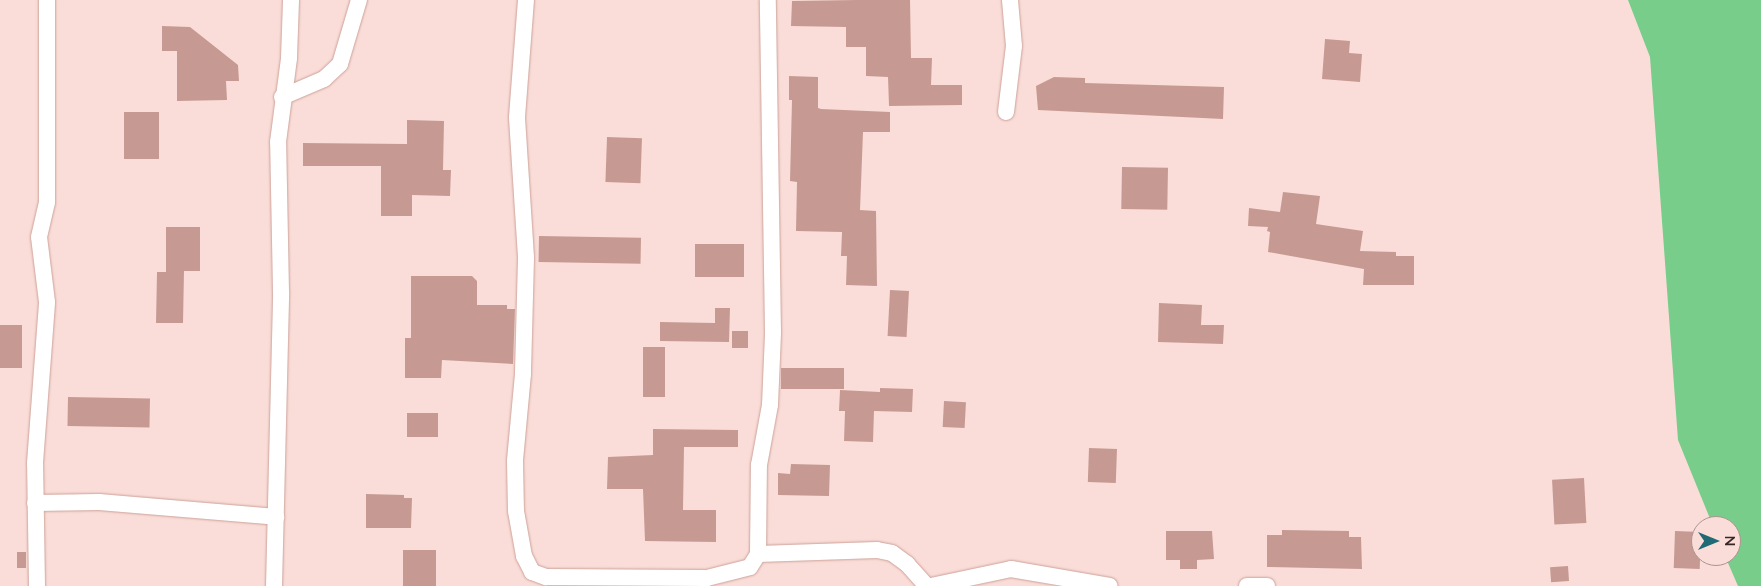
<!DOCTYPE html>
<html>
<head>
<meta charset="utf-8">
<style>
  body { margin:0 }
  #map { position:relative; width:1761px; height:586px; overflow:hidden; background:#faddd8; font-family:Lato,sans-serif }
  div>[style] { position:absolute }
  .green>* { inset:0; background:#77cd89 }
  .building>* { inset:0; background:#c69a92; transform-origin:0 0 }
  .roads { filter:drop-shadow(0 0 1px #cda199) drop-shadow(0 0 1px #cda199) }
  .minor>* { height:16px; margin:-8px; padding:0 8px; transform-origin:8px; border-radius:8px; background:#fff }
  span { translate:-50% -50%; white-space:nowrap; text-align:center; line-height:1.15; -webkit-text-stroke:5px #faddd8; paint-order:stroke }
  .north { position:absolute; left:1691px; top:516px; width:50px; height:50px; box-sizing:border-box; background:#faddd8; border:1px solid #ac9490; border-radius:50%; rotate:90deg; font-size:14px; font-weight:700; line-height:20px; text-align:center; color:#382724 }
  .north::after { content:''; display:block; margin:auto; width:18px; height:22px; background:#206a75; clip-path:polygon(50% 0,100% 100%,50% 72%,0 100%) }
</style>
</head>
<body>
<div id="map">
  <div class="green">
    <div style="clip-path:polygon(1628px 0,1761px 0,1761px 586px,1738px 586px,1725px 556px,1731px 556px,1731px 526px,1713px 526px,1678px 440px,1650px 57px)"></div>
  </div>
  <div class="building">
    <div style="clip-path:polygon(857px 0,910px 0,911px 58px,932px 58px,931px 85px,962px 85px,962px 105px,889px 106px,888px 77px,866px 76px,866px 47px,846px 47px,846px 27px,791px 26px,792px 1px)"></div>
    <div style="clip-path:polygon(162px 26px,190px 27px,238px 65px,239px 81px,226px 81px,227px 100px,177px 101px,177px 51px,162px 51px)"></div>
    <div style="clip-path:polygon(1325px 39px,1350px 41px,1349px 53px,1362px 54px,1360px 82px,1322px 79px)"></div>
    <div style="clip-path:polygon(789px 76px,818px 77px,818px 108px,821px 109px,890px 112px,890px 132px,863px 132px,860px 210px,876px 211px,877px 286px,846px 285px,847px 256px,841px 256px,842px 232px,796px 231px,797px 182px,790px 181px,792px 100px,789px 100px)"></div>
    <div style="clip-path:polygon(1054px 77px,1085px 78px,1085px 83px,1224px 87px,1223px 119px,1038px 110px,1036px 86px)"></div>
    <div style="left:124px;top:112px;width:35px;height:47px"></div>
    <div style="clip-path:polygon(407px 120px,444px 121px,443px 170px,451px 170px,450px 196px,412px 195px,412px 216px,381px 216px,381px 166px,303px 166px,303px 143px,407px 144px)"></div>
    <div style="left:607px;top:137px;width:35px;height:45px;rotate:2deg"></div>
    <div style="left:1122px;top:167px;width:46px;height:42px;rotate:1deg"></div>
    <div style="clip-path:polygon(1283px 192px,1320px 196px,1316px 224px,1363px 231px,1360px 251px,1396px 252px,1396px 256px,1414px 256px,1414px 285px,1363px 285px,1364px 269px,1268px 252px,1270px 232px,1267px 231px,1268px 227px,1248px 226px,1249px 208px,1280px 212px)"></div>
    <div style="clip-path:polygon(166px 227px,200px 227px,200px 271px,184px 271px,183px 323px,156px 323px,157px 272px,166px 272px)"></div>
    <div style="left:539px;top:236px;width:102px;height:26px;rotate:1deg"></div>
    <div style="left:695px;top:244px;width:49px;height:33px"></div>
    <div style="clip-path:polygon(411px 276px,472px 276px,477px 281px,477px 305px,507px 305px,507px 309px,515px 309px,513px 364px,442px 360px,441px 378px,405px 378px,405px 338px,411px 338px)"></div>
    <div style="left:890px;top:290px;width:19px;height:46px;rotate:3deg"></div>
    <div style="clip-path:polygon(1159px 303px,1202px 305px,1201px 325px,1224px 325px,1223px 344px,1158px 342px)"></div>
    <div style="clip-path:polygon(715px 308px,730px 308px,729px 342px,660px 341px,660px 322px,715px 323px)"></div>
    <div style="left:0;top:325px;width:22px;height:43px"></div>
    <div style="left:732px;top:331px;width:16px;height:17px"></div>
    <div style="left:643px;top:347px;width:22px;height:50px"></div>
    <div style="left:844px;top:368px;width:21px;height:63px;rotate:90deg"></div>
    <div style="clip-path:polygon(880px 388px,913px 389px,912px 412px,874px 411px,873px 442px,844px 441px,845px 411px,839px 411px,840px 390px,880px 392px)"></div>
    <div style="left:68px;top:397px;width:82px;height:29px;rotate:1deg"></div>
    <div style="left:944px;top:401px;width:22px;height:26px;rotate:3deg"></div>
    <div style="left:407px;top:413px;width:31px;height:24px"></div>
    <div style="clip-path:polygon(653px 429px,738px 430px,738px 447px,684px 447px,683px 510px,716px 510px,716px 542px,645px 541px,643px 489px,607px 489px,608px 457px,653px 455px)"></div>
    <div style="left:1089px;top:448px;width:28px;height:34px;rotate:2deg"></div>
    <div style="clip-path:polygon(791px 464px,830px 465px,829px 496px,778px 495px,778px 473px,790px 474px)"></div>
    <div style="left:1584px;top:478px;width:45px;height:32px;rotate:87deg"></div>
    <div style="clip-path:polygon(366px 494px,404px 495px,404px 498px,412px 498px,411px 528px,366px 528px)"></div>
    <div style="clip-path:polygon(1282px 530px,1349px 531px,1349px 537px,1361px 537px,1362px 569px,1267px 567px,1267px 535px,1282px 535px)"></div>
    <div style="clip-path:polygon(1166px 531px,1212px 531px,1214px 559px,1197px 560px,1197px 569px,1180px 569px,1180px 560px,1166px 560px)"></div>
    <div style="left:1675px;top:531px;width:26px;height:37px;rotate:2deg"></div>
    <div style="left:403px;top:550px;width:33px;height:36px"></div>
    <div style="left:17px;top:552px;width:9px;height:16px"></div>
    <div style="left:1568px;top:566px;width:15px;height:18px;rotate:86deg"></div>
  </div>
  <div class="roads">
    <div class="minor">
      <div style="left:526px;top:0;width:118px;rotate:94.4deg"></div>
      <div style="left:517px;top:118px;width:140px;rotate:86.3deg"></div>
      <div style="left:526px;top:258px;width:116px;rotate:91.5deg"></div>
      <div style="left:523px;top:374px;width:87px;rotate:95.3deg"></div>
      <div style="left:515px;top:461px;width:50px;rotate:88.9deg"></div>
      <div style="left:516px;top:511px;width:46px;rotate:79.9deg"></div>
      <div style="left:524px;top:556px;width:18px;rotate:63deg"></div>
      <div style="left:532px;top:572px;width:15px;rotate:20deg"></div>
      <div style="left:546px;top:577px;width:161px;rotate:0.4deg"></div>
      <div style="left:707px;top:578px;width:44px;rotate:-14.3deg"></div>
      <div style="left:750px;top:567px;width:15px;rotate:-58deg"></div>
      <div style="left:758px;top:554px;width:89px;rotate:-89.4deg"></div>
      <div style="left:759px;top:465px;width:61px;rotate:-79.6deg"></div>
      <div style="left:770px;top:405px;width:73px;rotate:-87.6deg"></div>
      <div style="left:773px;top:332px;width:332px;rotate:-90.9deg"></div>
      <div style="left:282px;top:97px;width:46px;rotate:-23.2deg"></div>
      <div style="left:324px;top:79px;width:22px;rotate:-43deg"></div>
      <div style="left:340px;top:64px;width:67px;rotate:-73.5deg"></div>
      <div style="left:1006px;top:112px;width:66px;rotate:-83.1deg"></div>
      <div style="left:1014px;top:46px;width:46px;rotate:-95deg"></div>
      <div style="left:35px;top:503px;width:64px;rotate:-0.9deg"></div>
      <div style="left:99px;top:502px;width:178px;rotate:4.8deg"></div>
      <div style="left:758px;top:554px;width:119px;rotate:-1.9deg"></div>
      <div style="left:877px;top:550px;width:15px;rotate:11deg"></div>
      <div style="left:892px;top:553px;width:19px;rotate:36deg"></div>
      <div style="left:907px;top:564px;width:30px;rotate:48deg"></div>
      <div style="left:37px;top:586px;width:123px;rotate:-90.9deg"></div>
      <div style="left:35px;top:463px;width:161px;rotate:-85.7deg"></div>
      <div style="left:47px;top:302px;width:65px;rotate:-97deg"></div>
      <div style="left:39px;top:237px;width:36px;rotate:-77deg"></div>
      <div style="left:47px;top:202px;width:202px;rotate:-90deg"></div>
      <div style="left:274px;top:586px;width:294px;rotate:-88.6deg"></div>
      <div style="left:281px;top:292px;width:150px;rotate:-91.1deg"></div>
      <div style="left:278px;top:142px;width:85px;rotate:-82.5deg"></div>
      <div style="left:289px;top:58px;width:58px;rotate:-88deg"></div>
      <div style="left:931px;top:586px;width:82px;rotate:-12deg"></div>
      <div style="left:1011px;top:569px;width:100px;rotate:9.7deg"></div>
      <div style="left:1247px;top:586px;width:20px"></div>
    </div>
  </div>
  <div class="north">N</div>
</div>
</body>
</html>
